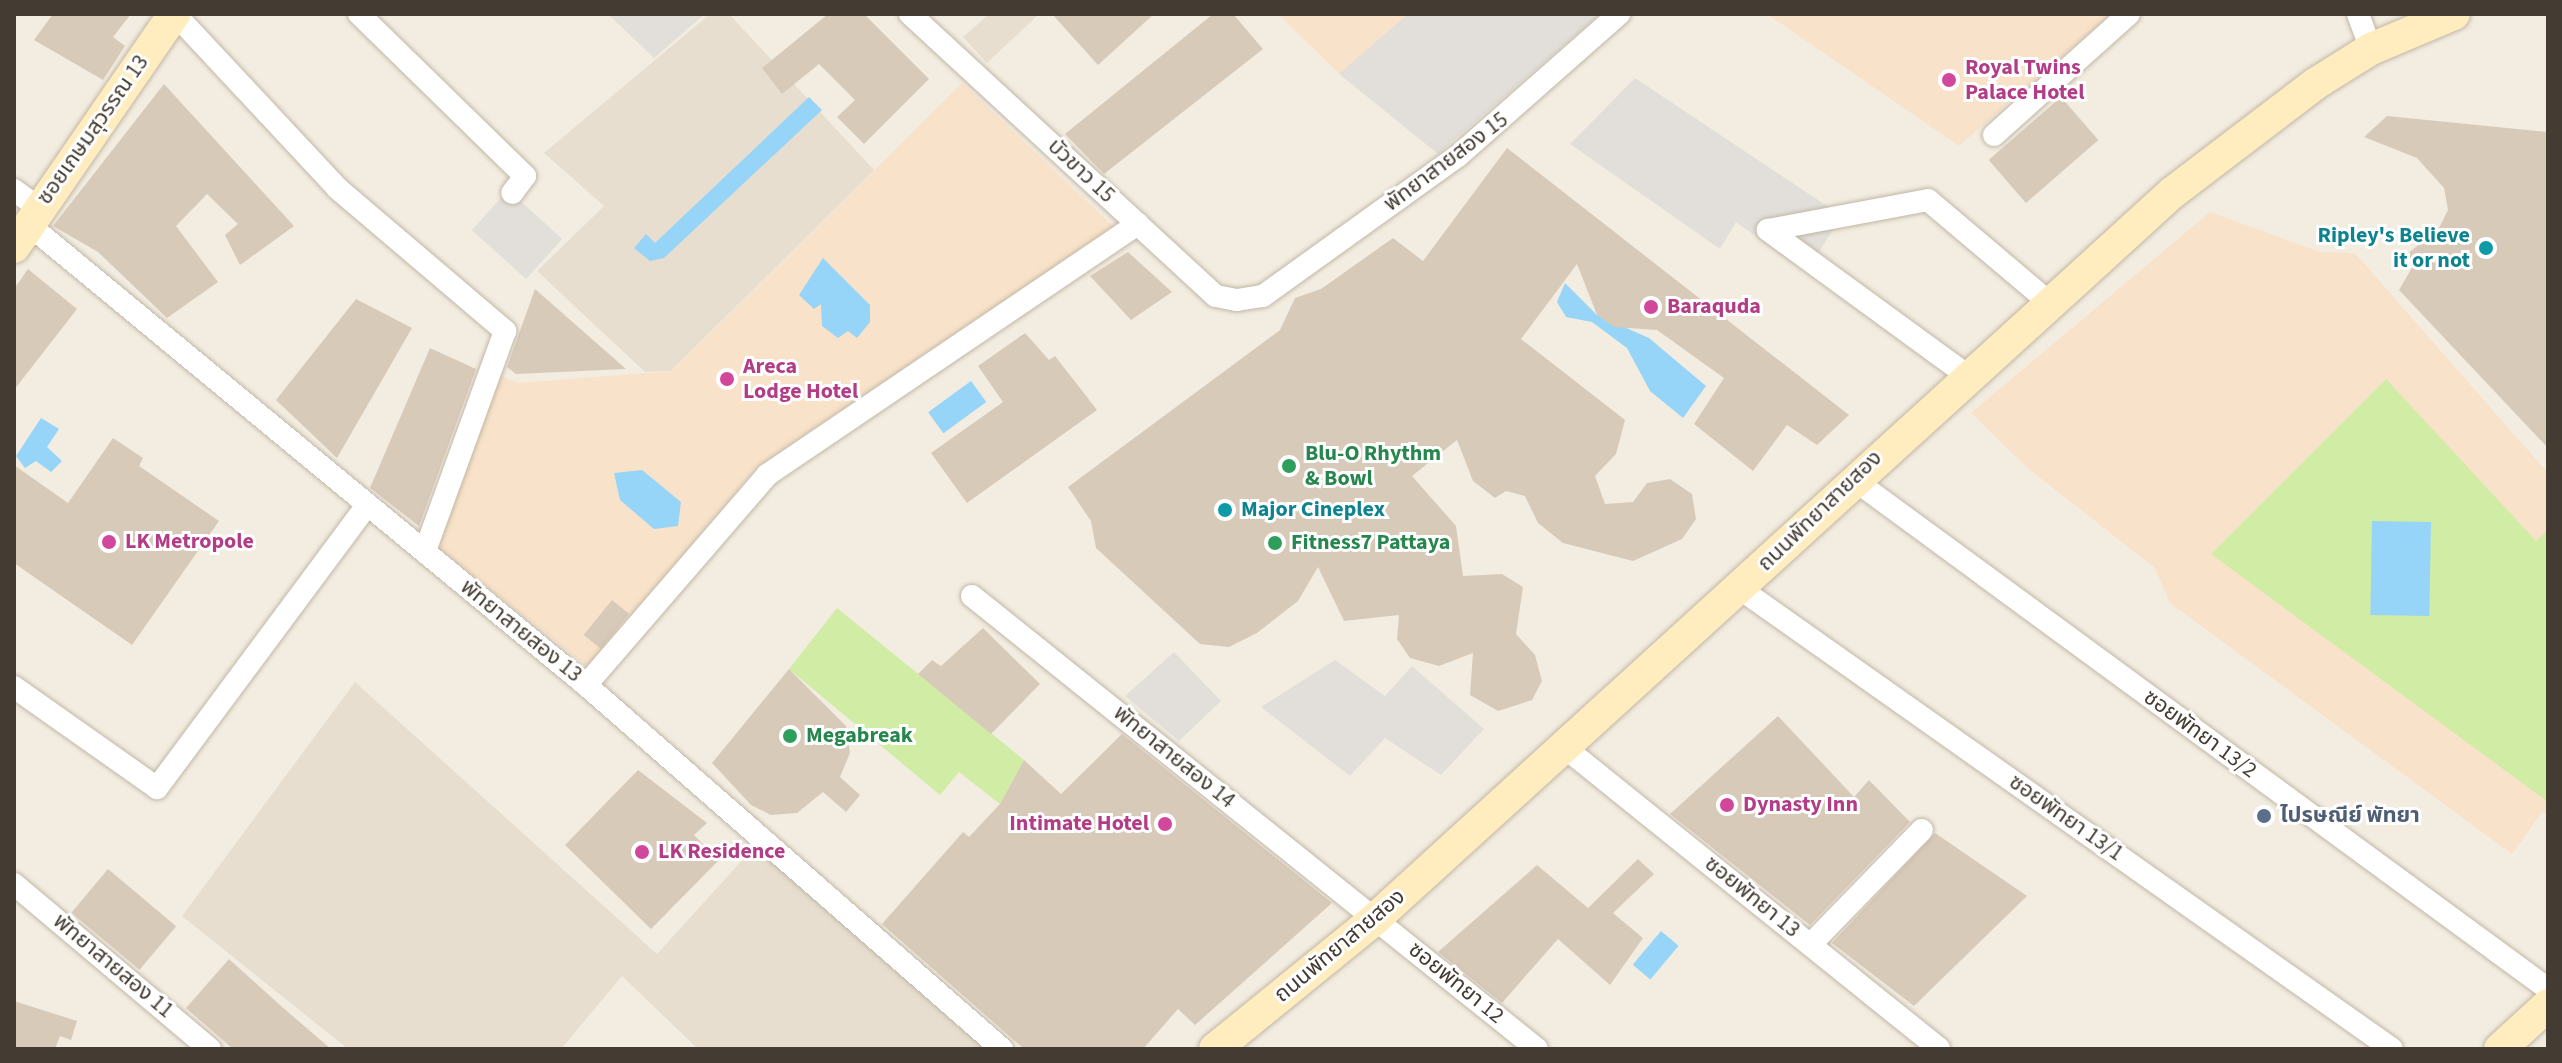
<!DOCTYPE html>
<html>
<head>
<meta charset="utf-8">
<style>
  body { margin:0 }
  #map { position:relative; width:2562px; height:1063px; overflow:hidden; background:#f3ede1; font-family:"Source Sans 3","Noto Sans Thai",sans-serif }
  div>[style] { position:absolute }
  .residential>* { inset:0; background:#e7decf }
  .commercial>* { inset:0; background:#f8e2c9 }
  .green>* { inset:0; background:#d0eca5 }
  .parking>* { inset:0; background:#e2dfdb; transform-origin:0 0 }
  .water>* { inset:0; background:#96d5f7; transform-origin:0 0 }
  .building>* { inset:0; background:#d8cab9; transform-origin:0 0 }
  .roads { filter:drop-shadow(0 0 2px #c1b7a6) drop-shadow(0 0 2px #c1b7a6) }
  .street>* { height:22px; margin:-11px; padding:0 11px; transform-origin:11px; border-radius:11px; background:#fff }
  .secondary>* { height:32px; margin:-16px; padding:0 16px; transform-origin:16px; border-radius:16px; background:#ffecbf }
  .dots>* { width:22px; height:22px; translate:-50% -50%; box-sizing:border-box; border:4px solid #fff; border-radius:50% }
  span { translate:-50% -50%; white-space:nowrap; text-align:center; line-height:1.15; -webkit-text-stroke:6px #fff; paint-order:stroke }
  .hotel-label { font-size:22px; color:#b23c85; font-weight:700 }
  .left { translate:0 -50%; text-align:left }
  .right { translate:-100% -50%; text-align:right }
  .street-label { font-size:22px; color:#443c32 }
  .culture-label { font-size:22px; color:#0d838f; font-weight:700 }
  .leisure-label { font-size:22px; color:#27864d; font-weight:700 }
  .service-label { font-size:22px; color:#4e5e75; font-weight:700 }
  .frame { position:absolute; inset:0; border:16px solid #443c32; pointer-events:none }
</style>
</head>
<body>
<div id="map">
  <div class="residential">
    <div style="clip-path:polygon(710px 14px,729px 14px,874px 170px,671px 371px,645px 372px,537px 271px,604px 206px,544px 153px)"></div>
    <div style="clip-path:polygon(989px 14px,1039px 14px,987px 63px,963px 37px)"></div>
    <div style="clip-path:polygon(355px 682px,657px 954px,755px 846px,985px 1049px,698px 1049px,622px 976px,561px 1049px,348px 1049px,182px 916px)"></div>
  </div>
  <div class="commercial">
    <div style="clip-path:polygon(1278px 14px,1600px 14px,1339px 74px)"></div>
    <div style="clip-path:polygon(1767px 14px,2111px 14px,1959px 146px)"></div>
    <div style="clip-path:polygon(962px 83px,1114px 227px,757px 467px,588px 667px,436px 546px,496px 374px,518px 383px,672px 371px)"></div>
    <div style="clip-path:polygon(2210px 212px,2320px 252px,2355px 253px,2548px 473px,2548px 816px,2542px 812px,2512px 854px,2170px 603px,2155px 568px,2030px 470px,1971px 413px)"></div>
  </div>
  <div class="green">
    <div style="clip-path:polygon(2386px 379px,2536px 541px,2548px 530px,2548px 802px,2211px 554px)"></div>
    <div style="clip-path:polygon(837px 608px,1024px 760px,1000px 804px,959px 772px,940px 795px,789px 669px)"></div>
  </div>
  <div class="parking">
    <div style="clip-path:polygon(608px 14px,705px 14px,654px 58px)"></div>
    <div style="clip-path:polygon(1408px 14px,1600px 14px,1438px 154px,1339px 74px)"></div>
    <div style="clip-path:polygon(1635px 78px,1842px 216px,1806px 272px,1736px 222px,1720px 249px,1570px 144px)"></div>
    <div style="left:508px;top:190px;width:73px;height:54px;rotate:42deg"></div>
    <div style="clip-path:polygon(1174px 652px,1221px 701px,1179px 741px,1125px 696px)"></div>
    <div style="clip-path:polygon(1335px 660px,1385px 696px,1412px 666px,1484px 729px,1441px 775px,1385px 738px,1350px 776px,1261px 707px)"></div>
  </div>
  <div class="water">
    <div style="clip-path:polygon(809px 97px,822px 110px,664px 258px,650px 261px,634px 248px,646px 234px,655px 243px)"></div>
    <div style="clip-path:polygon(823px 258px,870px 305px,870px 322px,857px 338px,848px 331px,838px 338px,822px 326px,821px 304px,814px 309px,799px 295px)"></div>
    <div style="clip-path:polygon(1565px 283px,1597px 315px,1649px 338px,1706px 386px,1683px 418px,1650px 391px,1627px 348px,1592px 322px,1566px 317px,1557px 302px)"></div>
    <div style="left:971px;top:381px;width:26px;height:53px;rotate:54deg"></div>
    <div style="clip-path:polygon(41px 418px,59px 429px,47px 447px,62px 461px,51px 472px,36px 461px,25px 468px,16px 456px)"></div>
    <div style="clip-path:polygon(642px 470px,681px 502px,678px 526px,654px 529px,620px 500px,614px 473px)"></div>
    <div style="left:2372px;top:521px;width:59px;height:94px;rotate:1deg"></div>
    <div style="left:1661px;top:931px;width:23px;height:44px;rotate:40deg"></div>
  </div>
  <div class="building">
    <div style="clip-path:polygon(53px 14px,131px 14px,113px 37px,125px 46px,103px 80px,34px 40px)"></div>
    <div style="clip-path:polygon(828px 14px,864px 14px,929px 79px,864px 144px,837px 117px,855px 100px,819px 64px,782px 94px,762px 68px)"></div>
    <div style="clip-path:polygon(1052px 14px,1154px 14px,1098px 65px)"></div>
    <div style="clip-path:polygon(1213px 14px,1233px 14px,1263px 49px,1104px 174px,1065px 134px)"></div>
    <div style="clip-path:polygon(164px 84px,294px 226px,240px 265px,225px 235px,238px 224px,207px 194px,176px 226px,218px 282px,167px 318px,98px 252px,53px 226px)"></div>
    <div style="left:2061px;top:97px;width:57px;height:96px;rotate:49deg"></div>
    <div style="clip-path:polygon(2387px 116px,2548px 132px,2548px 448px,2399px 290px,2413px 266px,2406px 255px,2439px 228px,2448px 210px,2444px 188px,2417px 158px,2364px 137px)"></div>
    <div style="clip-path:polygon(1507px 148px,1849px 415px,1817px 445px,1787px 425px,1753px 471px,1694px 424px,1724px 378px,1657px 330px,1614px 327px,1597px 315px,1577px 264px,1521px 339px,1625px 420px,1616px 454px,1595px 476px,1605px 504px,1633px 502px,1647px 483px,1670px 479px,1692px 494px,1696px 519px,1682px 539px,1633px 561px,1563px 543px,1538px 523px,1525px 496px,1506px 491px,1495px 498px,1473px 481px,1457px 440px,1412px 476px,1456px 526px,1463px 576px,1502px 574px,1523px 587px,1516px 634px,1535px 655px,1542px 681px,1532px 700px,1498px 711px,1470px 695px,1473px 653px,1439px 666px,1410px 658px,1397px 639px,1399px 615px,1344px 621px,1318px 567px,1298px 601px,1257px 633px,1229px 647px,1200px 644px,1096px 548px,1091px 521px,1068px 487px,1280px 330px,1295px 298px,1321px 289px,1393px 238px,1423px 261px)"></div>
    <div style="clip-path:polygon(1128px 252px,1172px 292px,1131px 320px,1090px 276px)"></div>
    <div style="clip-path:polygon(28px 269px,77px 309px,14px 390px,14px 289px)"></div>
    <div style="clip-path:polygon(535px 289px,626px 369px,516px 374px,507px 367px)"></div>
    <div style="clip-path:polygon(356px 299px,412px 328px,337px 458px,276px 400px)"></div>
    <div style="clip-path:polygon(1025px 333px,1049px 360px,1055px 356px,1097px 410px,967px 503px,931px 453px,1003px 402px,978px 366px)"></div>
    <div style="clip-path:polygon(430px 348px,476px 369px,419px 526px,370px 488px)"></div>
    <div style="clip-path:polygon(113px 438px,143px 458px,139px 466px,219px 521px,132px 645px,14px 563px,14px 465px,68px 503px)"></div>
    <div style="left:612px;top:600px;width:22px;height:45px;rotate:39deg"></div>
    <div style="clip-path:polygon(983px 628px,1040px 684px,991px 734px,918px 674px,932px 660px,941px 666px)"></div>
    <div style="clip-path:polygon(789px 669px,846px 726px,850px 753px,840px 777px,860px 795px,846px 812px,823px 792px,797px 813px,771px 815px,751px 805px,712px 763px)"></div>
    <div style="clip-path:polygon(1778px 716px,1854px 797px,1869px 780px,1910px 822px,1810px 925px,1670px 814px)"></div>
    <div style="clip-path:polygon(1122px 734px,1332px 903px,1195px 1025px,1178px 1009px,1143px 1049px,1024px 1049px,882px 924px,963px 832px,969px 837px,1000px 804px,1024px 760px,1061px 794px)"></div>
    <div style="clip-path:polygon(638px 770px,707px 823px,694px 835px,719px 860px,651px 929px,565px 845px)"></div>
    <div style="clip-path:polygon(1935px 833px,2027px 896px,1914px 1006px,1832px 943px)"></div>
    <div style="clip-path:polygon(1638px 859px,1654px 874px,1613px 913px,1643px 938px,1610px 985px,1558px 939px,1502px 1003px,1438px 952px,1537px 865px,1588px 908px)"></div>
    <div style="left:108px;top:869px;width:89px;height:57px;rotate:40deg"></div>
    <div style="clip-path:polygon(229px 959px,281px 1006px,331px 1049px,233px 1049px,186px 1008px)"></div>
    <div style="clip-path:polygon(14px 1001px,77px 1021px,71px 1040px,60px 1036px,55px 1049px,14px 1049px)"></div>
  </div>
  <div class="roads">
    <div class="street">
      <div style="left:175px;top:14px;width:238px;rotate:47deg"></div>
      <div style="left:337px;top:188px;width:221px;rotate:40.4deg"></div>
      <div style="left:505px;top:331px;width:234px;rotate:110deg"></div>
      <div style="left:359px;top:14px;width:232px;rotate:44.3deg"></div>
      <div style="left:525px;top:176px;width:21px;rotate:127deg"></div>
      <div style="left:910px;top:14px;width:416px;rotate:42.7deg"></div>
      <div style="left:1216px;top:296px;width:21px;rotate:11deg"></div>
      <div style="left:1237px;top:300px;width:26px;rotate:-9deg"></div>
      <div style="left:1263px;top:296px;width:240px;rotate:-35.7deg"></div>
      <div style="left:1458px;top:156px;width:215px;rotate:-41.4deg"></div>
      <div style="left:2358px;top:14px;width:37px;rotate:70deg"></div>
      <div style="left:1994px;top:135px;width:181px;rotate:-41.9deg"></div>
      <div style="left:14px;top:190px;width:31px;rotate:36deg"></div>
      <div style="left:29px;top:225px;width:722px;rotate:39.55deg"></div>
      <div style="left:586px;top:685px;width:553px;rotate:41.19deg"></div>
      <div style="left:1968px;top:376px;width:248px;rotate:-143.9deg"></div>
      <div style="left:1768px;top:230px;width:163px;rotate:-10.6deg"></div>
      <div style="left:1928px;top:200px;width:161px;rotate:40.2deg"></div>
      <div style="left:1853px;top:479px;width:862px;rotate:36.27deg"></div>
      <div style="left:1739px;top:588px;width:799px;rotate:35.22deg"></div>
      <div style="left:972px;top:596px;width:724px;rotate:38.72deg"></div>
      <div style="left:586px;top:685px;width:277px;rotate:-49.2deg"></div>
      <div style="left:767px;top:475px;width:448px;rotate:-34.1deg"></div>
      <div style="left:14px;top:687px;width:175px;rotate:35.2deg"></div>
      <div style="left:157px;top:788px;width:352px;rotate:-53.4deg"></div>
      <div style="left:1564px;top:747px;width:481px;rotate:38.8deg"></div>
      <div style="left:14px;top:884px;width:256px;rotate:40.1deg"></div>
      <div style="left:1811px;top:944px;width:159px;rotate:-45.8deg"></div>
    </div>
    <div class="secondary">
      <div style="left:14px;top:247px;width:283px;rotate:-55.5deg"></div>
      <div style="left:1215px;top:1049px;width:208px;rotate:-39.1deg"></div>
      <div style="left:1376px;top:918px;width:1077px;rotate:-42.33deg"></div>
      <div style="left:2172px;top:193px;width:180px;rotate:-37.3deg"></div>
      <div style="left:2315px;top:84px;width:66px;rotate:-32deg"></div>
      <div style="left:2371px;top:49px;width:90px;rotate:-22.9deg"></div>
      <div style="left:2500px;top:1049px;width:65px;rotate:-42.5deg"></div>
    </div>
  </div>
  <div class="dots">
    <div style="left:1949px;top:80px;background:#d1479c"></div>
    <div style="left:2486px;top:248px;background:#0f9aa8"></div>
    <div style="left:1651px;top:307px;background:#d1479c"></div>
    <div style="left:727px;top:379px;background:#d1479c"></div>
    <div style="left:1289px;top:466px;background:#2e9e5b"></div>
    <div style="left:1225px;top:510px;background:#0f9aa8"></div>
    <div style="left:109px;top:542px;background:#d1479c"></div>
    <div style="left:1275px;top:543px;background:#2e9e5b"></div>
    <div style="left:790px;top:736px;background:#2e9e5b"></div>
    <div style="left:1727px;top:805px;background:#d1479c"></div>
    <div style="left:2264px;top:816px;background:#5c6f8a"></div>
    <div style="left:1165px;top:824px;background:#d1479c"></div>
    <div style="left:642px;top:852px;background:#d1479c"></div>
  </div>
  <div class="hotel-label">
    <span class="left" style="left:1965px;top:80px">Royal Twins<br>Palace Hotel</span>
    <span class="left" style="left:1667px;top:307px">Baraquda</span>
    <span class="left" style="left:743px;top:379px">Areca<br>Lodge Hotel</span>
    <span class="left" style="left:125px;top:542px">LK Metropole</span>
    <span class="left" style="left:1743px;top:805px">Dynasty Inn</span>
    <span class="right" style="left:1149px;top:824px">Intimate Hotel</span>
    <span class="left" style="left:658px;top:852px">LK Residence</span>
  </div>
  <div class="street-label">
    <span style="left:93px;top:130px;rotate:-55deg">ซอยเกษมสุวรรณ 13</span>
    <span style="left:1446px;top:162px;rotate:-37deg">พัทยาสายสอง 15</span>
    <span style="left:1081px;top:171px;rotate:43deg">บัวขาว 15</span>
    <span style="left:1820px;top:511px;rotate:-44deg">ถนนพัทยาสายสอง</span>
    <span style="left:521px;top:631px;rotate:39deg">พัทยาสายสอง 13</span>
    <span style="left:2200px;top:734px;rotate:36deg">ซอยพัทยา 13/2</span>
    <span style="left:1174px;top:757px;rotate:39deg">พัทยาสายสอง 14</span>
    <span style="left:2066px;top:818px;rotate:35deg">ซอยพัทยา 13/1</span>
    <span style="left:1752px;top:897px;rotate:39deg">ซอยพัทยา 13</span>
    <span style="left:1340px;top:946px;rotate:-40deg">ถนนพัทยาสายสอง</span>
    <span style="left:113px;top:966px;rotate:40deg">พัทยาสายสอง 11</span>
    <span style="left:1456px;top:983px;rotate:39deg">ซอยพัทยา 12</span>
  </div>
  <div class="culture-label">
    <span class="right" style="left:2470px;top:248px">Ripley's Believe<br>it or not</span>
    <span class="left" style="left:1241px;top:510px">Major Cineplex</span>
  </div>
  <div class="leisure-label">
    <span class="left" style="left:1305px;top:466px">Blu-O Rhythm<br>&amp; Bowl</span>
    <span class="left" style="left:1291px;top:543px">Fitness7 Pattaya</span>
    <span class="left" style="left:806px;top:736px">Megabreak</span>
  </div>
  <div class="service-label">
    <span class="left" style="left:2280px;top:816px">ไปรษณีย์ พัทยา</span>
  </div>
  <div class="frame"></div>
</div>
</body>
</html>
